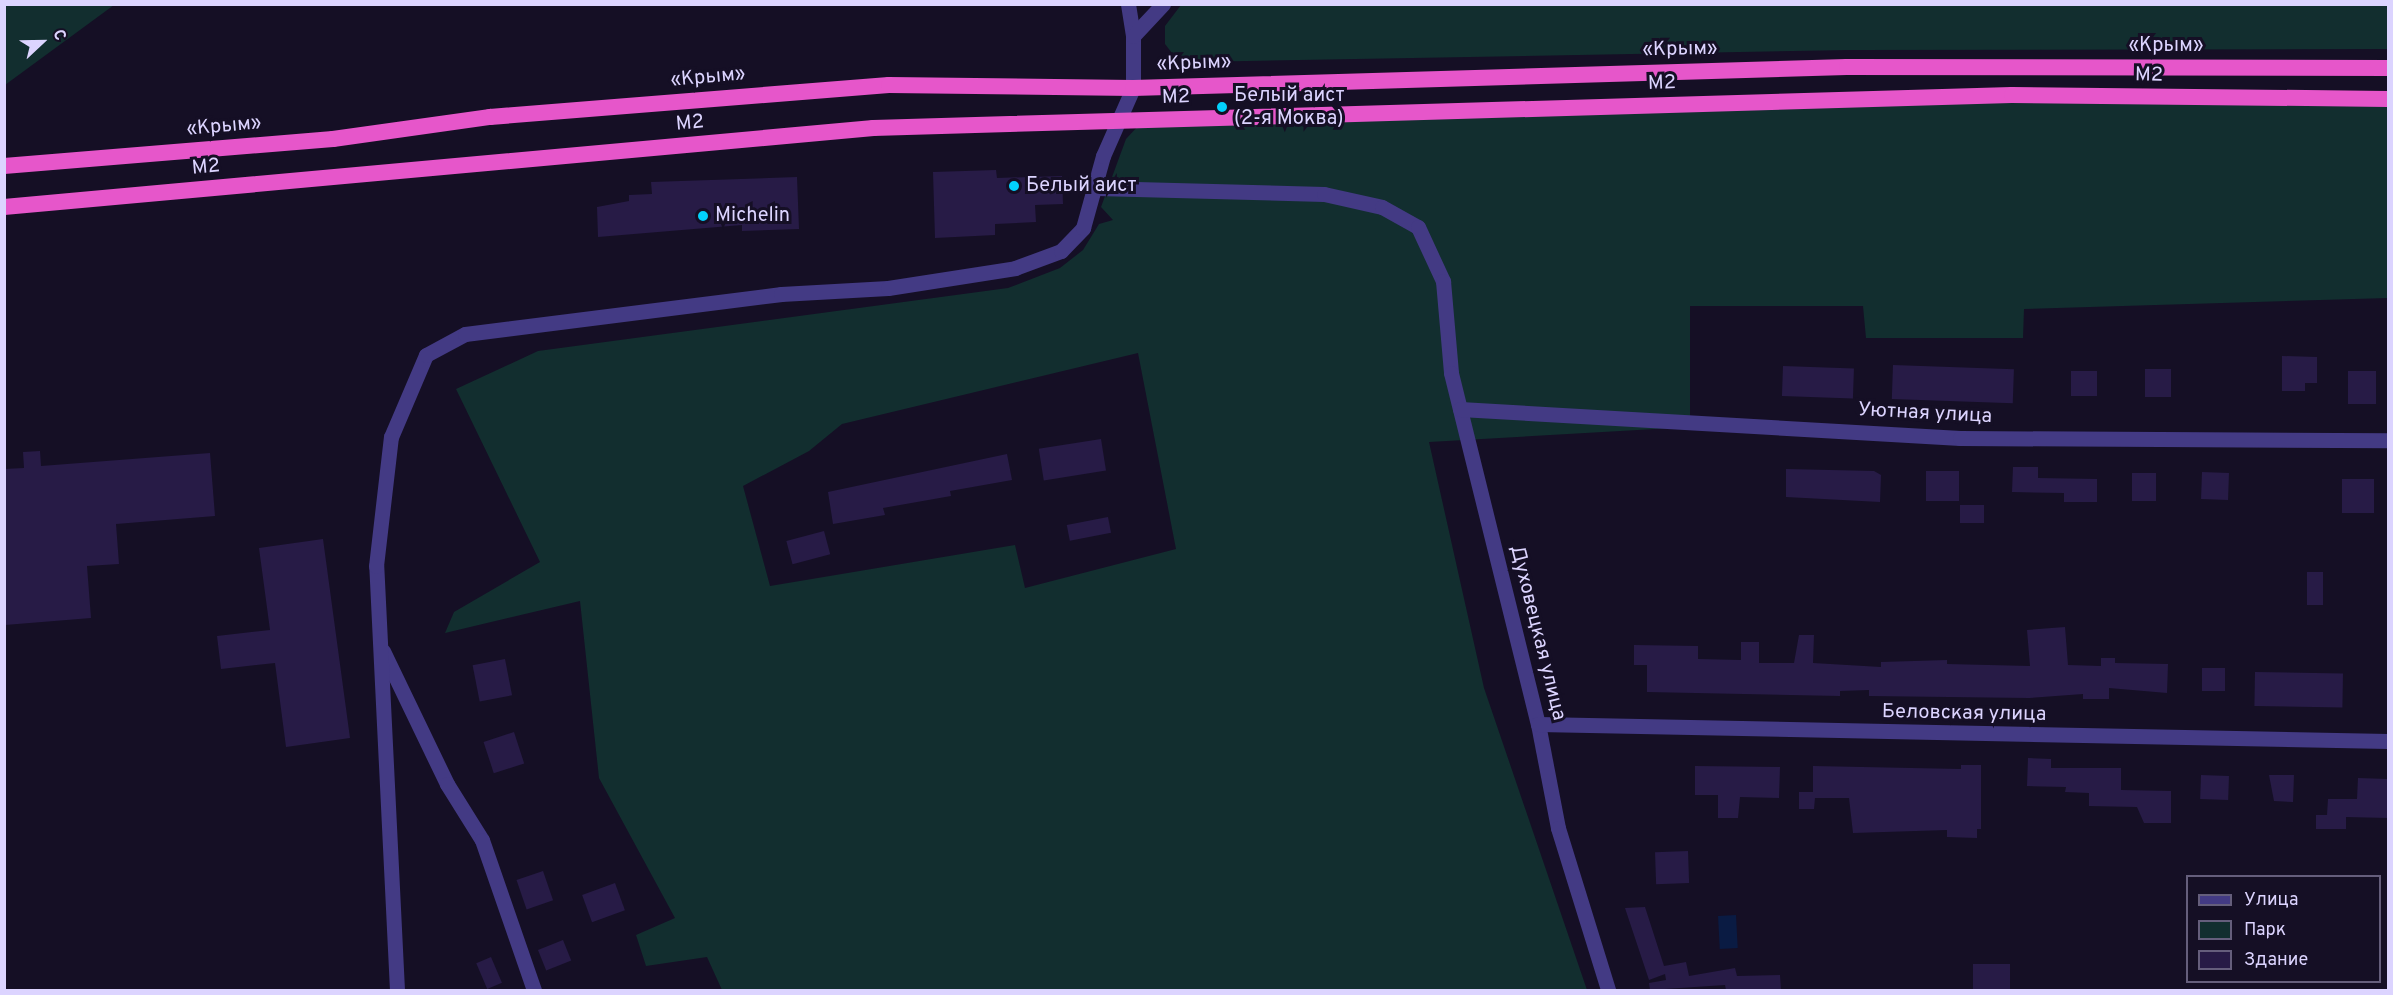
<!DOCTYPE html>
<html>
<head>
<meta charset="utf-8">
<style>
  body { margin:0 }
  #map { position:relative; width:2393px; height:995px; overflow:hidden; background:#150f25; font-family:Overpass,sans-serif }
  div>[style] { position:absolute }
  .green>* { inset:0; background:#122e2f }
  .water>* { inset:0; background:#0a1b43; transform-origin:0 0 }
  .building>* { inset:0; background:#271b46; transform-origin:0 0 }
  .minor>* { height:15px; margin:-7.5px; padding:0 7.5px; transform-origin:7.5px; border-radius:7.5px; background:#433a84 }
  .tertiary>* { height:15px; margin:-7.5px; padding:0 7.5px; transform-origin:7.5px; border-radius:7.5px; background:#433a84 }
  .trunk>* { height:16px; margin:-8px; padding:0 8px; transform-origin:8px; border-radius:8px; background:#e656ca }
  .dots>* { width:16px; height:16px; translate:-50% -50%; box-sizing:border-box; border:3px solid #150f25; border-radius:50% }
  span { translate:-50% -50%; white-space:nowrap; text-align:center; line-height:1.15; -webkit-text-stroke:6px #150f25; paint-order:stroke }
  .street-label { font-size:20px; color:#dcd4ff }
  .poi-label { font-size:20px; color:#dcd4ff }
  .left { translate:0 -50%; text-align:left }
  .frame { position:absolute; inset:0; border:6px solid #dcd4ff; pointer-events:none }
  .legend { position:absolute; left:2186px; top:875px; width:195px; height:108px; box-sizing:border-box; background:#150f25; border:2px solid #655e7c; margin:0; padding:8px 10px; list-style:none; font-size:18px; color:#dcd4ff }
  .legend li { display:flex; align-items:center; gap:12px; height:30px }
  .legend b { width:30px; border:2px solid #655e7c }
  .north { position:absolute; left:12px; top:12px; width:60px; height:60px; -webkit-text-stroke:4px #150f25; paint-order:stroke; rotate:68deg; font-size:16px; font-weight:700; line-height:24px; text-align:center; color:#dcd4ff }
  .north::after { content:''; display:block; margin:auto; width:21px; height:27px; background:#dcd4ff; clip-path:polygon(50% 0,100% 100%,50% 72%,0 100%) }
</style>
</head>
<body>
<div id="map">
  <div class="green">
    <div style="clip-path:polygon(4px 5px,5px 4px,114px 5px,5px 85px)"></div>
    <div style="clip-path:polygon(1181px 5px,2388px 4px,2388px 49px,1849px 50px,1195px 62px,1175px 57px,1165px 44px,1165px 26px)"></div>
    <div style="clip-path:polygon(evenodd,2388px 98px,2388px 298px,2024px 309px,2023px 338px,1866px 338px,1863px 306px,1690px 306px,1690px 427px,1429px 442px,1484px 688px,1587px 990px,722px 990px,707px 957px,646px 966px,636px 935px,675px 918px,599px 778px,580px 601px,445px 633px,454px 612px,540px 562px,456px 389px,538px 351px,1008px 288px,1060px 268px,1083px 250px,1099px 224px,1113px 220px,1101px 207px,1126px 139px,1151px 112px,2388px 98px,1138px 353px,1176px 549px,1025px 588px,1015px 545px,770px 586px,743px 486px,809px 451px,842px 424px,1138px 353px)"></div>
  </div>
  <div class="water">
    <div style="left:1736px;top:915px;width:33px;height:18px;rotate:87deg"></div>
  </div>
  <div class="building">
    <div style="clip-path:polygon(996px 170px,997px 178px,1062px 176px,1063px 204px,1035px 205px,1036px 222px,995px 224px,995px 235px,935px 238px,933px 172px)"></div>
    <div style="clip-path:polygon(797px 177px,799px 229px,742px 231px,742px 225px,598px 237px,597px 207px,629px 201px,629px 195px,652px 194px,651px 182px)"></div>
    <div style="clip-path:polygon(2282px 356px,2317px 357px,2317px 383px,2305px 383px,2305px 391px,2282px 391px)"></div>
    <div style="left:1893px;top:365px;width:121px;height:34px;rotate:2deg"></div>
    <div style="left:1783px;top:366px;width:71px;height:30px;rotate:2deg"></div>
    <div style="left:2145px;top:369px;width:26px;height:28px"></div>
    <div style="left:2071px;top:371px;width:26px;height:25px"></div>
    <div style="left:2348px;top:371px;width:28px;height:33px"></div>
    <div style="left:1101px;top:439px;width:32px;height:63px;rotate:81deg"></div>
    <div style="clip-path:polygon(40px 451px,41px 466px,210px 453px,215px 516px,116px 524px,119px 564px,87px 566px,91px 618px,5px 625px,4px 469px,24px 468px,23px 452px)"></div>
    <div style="clip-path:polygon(1007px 454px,1012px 480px,950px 491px,951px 496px,883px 508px,885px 515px,833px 524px,828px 492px)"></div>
    <div style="clip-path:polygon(2013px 467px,2038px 467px,2038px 478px,2097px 479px,2097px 502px,2064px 502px,2064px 493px,2012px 492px)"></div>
    <div style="clip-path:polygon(1786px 469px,1874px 471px,1881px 475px,1880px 502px,1786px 497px)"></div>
    <div style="left:1926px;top:471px;width:33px;height:30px"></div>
    <div style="left:2202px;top:472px;width:27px;height:27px;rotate:2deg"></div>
    <div style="left:2132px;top:473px;width:24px;height:28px"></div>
    <div style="left:2342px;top:479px;width:32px;height:34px"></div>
    <div style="left:1960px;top:505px;width:24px;height:18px"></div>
    <div style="left:1108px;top:517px;width:16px;height:42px;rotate:79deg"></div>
    <div style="left:824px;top:531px;width:24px;height:39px;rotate:75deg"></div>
    <div style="clip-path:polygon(323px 539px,350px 738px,286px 747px,275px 663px,221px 669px,217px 636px,270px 630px,259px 548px)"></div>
    <div style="left:2307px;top:572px;width:16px;height:33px"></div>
    <div style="clip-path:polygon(2065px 627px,2068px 665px,2101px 666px,2101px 658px,2115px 658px,2115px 663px,2168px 664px,2167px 693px,2109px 688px,2109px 699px,2083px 699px,2083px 694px,2029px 698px,1869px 696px,1869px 690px,1840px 691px,1840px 696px,1647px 692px,1647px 665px,1634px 665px,1634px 645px,1698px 646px,1698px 659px,1741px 660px,1741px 642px,1759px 642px,1759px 663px,1794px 663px,1799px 635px,1814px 635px,1813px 663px,1881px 667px,1881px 662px,1947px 660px,1947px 664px,2030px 666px,2027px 630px)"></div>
    <div style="left:505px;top:659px;width:37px;height:33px;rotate:79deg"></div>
    <div style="left:2202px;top:668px;width:23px;height:23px"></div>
    <div style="left:2255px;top:672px;width:88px;height:34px;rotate:1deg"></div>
    <div style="left:514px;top:732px;width:33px;height:32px;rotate:72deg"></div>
    <div style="clip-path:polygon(2028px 758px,2051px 759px,2051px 768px,2121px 768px,2121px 790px,2171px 791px,2171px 823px,2144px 823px,2137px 807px,2089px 806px,2089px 793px,2065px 792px,2066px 787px,2027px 786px)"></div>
    <div style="clip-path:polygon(1961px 765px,1981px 765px,1981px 829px,1977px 829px,1977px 838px,1947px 837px,1947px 830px,1853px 833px,1849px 798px,1815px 798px,1814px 809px,1799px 809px,1799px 792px,1813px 792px,1813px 766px,1961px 769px)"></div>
    <div style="clip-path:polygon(1695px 766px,1780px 767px,1779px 798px,1740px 797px,1738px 818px,1718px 818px,1718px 795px,1695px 795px)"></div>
    <div style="left:2201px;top:775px;width:28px;height:24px;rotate:2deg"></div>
    <div style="clip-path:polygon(2269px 775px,2294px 775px,2293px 802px,2274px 801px)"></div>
    <div style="clip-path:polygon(2358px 778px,2388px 779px,2388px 818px,2346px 817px,2346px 829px,2316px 829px,2316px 815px,2327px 815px,2328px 799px,2357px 799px)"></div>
    <div style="left:1688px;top:851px;width:32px;height:33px;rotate:88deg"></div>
    <div style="left:543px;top:871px;width:31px;height:28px;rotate:71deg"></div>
    <div style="left:615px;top:883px;width:29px;height:35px;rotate:70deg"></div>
    <div style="clip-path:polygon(1645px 907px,1664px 966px,1686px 962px,1689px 976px,1735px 968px,1737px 976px,1780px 975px,1781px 990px,1726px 990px,1725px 985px,1650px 990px,1649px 983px,1666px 980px,1665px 974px,1649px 980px,1625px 908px)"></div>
    <div style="left:563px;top:940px;width:22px;height:27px;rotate:68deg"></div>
    <div style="left:491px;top:957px;width:28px;height:16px;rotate:67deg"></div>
    <div style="left:1973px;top:964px;width:37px;height:26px"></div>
  </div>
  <div class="minor">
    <div style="left:1128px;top:4px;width:32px;rotate:81deg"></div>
    <div style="left:1097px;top:188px;width:227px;rotate:1.5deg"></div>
    <div style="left:1324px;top:194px;width:59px;rotate:12.6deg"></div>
    <div style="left:1382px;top:207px;width:41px;rotate:29.1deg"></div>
    <div style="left:1418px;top:227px;width:60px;rotate:65.2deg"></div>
    <div style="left:1443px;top:281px;width:92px;rotate:85deg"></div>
    <div style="left:1451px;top:373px;width:362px;rotate:76.1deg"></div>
    <div style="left:1538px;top:724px;width:106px;rotate:79.1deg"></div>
    <div style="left:1558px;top:828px;width:170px;rotate:72.8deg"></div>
    <div style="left:1460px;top:409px;width:501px;rotate:3.32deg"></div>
    <div style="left:1960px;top:438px;width:428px;rotate:0.3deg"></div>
    <div style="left:383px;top:651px;width:148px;rotate:64.3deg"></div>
    <div style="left:447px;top:784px;width:66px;rotate:58deg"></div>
    <div style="left:482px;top:840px;width:159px;rotate:70.9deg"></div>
    <div style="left:1538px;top:724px;width:850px;rotate:1.15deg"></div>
    <div style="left:397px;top:990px;width:425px;rotate:-92.8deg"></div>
    <div style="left:376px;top:566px;width:130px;rotate:-83.4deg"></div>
    <div style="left:391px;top:437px;width:89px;rotate:-66.9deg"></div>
    <div style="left:426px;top:355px;width:44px;rotate:-28.3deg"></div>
    <div style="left:465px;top:334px;width:319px;rotate:-7.2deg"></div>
    <div style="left:781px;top:294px;width:107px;rotate:-3.2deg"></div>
    <div style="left:888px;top:288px;width:129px;rotate:-8.9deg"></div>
    <div style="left:1015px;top:268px;width:49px;rotate:-20.3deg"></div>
    <div style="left:1061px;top:251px;width:32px;rotate:-46deg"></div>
    <div style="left:1083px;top:228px;width:75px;rotate:-74.5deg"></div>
    <div style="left:1103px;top:156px;width:74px;rotate:-66.2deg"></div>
  </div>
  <div class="tertiary">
    <div style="left:1133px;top:88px;width:52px;rotate:-90deg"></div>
    <div style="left:1133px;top:36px;width:44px;rotate:-46.8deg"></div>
  </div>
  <div class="trunk">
    <div style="left:4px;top:166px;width:330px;rotate:-4.7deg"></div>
    <div style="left:333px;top:139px;width:159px;rotate:-8deg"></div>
    <div style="left:490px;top:117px;width:400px;rotate:-4.6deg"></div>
    <div style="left:889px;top:85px;width:244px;rotate:0.7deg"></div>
    <div style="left:1133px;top:88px;width:714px;rotate:-1.68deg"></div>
    <div style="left:1847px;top:67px;width:541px;rotate:0.11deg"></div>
    <div style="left:4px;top:207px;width:873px;rotate:-5.19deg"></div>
    <div style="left:873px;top:128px;width:1139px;rotate:-1.66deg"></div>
    <div style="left:2012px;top:95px;width:376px;rotate:0.6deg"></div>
  </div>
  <div class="dots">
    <div style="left:1222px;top:107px;background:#02d1fc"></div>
    <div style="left:1014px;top:186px;background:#02d1fc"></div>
    <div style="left:703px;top:216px;background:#02d1fc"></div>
  </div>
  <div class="street-label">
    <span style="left:2166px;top:46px">«Крым»</span>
    <span style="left:1680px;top:50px;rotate:-1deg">«Крым»</span>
    <span style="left:1194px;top:64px;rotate:-2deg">«Крым»</span>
    <span style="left:2149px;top:76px;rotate:1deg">М2</span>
    <span style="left:708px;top:78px;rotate:-5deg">«Крым»</span>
    <span style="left:1662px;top:84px;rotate:-2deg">М2</span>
    <span style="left:1176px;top:98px;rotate:-2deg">М2</span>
    <span style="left:690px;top:124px;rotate:-5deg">М2</span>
    <span style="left:224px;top:127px;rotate:-5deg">«Крым»</span>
    <span style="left:206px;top:168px;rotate:-5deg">М2</span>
    <span style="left:1925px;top:414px;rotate:3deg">Уютная улица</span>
    <span style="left:1537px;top:633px;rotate:76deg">Духовецкая улица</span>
    <span style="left:1964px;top:714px;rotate:1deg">Беловская улица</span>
  </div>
  <div class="poi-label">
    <span class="left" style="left:1234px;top:108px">Белый аист<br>(2-я Моква)</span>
    <span class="left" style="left:1026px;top:186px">Белый аист</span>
    <span class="left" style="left:715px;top:216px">Michelin</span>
  </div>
  <div class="frame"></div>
  <ul class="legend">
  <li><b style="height:8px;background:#433a84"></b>Улица</li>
  <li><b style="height:16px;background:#122e2f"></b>Парк</li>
  <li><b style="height:16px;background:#271b46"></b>Здание</li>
  </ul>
  <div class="north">С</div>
</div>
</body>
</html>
